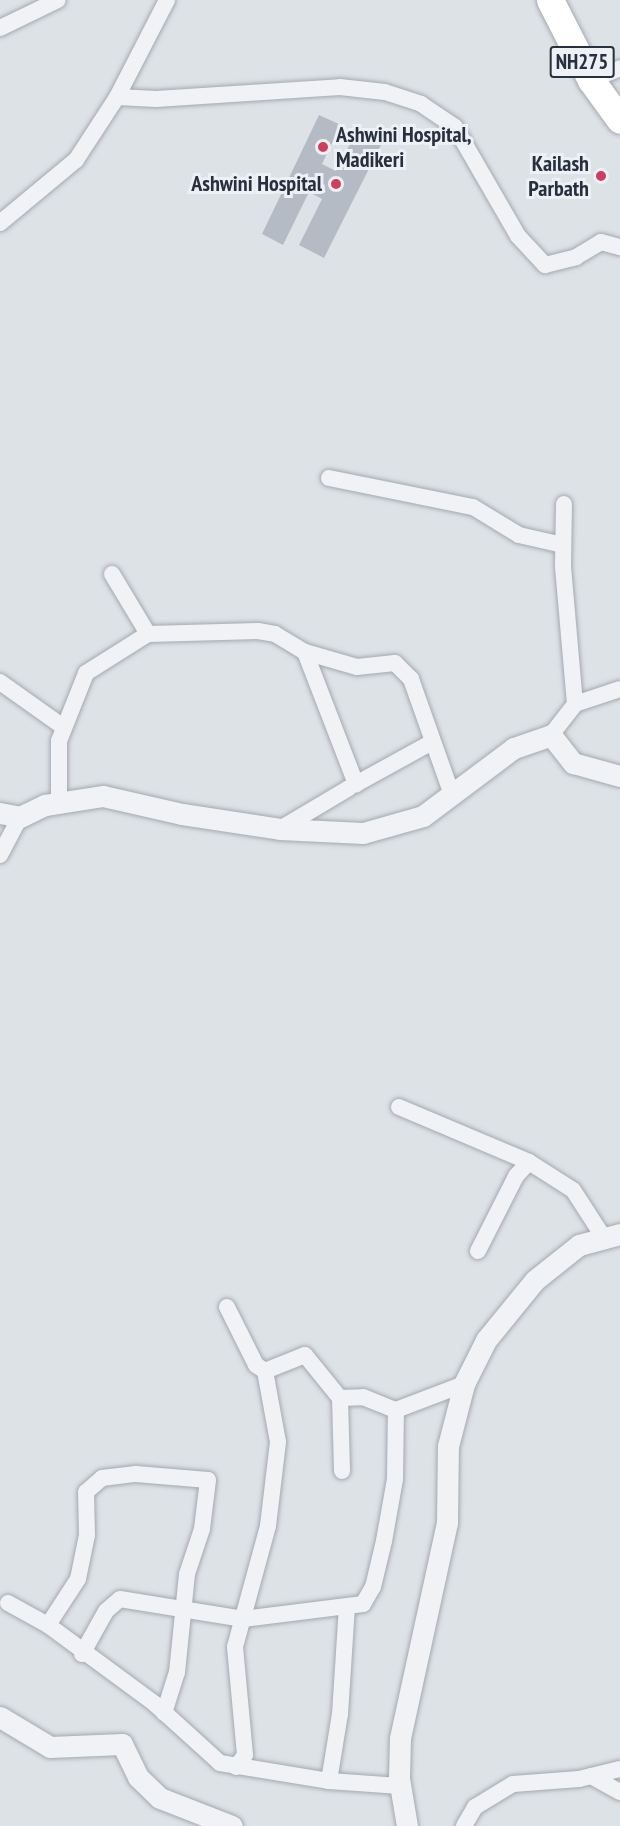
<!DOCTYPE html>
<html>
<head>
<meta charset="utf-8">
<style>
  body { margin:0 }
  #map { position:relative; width:620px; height:1826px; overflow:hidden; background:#dde2e7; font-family:"PT Sans Narrow",sans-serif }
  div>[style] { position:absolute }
  .building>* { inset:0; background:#b4bbc4 }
  .roads { filter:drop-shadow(0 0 2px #a3a9b1) drop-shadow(0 0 2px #a3a9b1) }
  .minor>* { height:16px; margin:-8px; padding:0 8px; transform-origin:8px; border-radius:8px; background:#f0f2f6 }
  .tertiary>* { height:21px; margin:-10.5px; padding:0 10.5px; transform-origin:10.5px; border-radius:10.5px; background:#f0f2f6 }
  .trunk>* { height:27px; margin:-13.5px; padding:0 13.5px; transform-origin:13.5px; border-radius:13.5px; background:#fff }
  .dots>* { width:16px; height:16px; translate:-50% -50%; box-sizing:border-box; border:3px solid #edf0f5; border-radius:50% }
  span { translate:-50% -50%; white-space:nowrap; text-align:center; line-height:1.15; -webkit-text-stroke:6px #edf0f5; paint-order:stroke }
  .shield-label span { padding:2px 4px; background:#edf0f5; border:2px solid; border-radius:4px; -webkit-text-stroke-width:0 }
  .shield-label { font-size:21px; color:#27303e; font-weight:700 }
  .poi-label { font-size:22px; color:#27303e; font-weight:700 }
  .left { translate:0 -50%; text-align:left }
  .right { translate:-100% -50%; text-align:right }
</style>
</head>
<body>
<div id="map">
  <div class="building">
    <div style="clip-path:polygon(319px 115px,341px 125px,322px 164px,336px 171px,357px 130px,382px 143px,324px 258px,299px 245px,322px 199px,309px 192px,283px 245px,262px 234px)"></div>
  </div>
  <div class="roads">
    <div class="minor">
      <div style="left:0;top:28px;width:64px;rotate:-25.8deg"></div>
      <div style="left:591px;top:80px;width:31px;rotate:-22deg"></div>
      <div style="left:117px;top:97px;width:39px;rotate:3deg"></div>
      <div style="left:156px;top:99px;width:184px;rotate:-3.7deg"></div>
      <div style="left:340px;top:87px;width:45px;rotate:6.3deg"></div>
      <div style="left:385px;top:92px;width:38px;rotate:18deg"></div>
      <div style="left:421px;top:104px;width:41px;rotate:34.1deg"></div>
      <div style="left:455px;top:127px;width:126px;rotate:60deg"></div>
      <div style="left:518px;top:236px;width:40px;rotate:47deg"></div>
      <div style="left:545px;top:265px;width:32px;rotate:-14deg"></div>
      <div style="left:576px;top:257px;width:29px;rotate:-31deg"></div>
      <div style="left:601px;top:242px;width:20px;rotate:15deg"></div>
      <div style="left:0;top:223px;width:99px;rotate:-39.7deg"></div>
      <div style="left:76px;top:160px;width:75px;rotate:-56.9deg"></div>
      <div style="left:117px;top:97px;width:109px;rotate:-62.7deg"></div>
      <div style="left:329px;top:478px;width:147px;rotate:11.4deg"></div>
      <div style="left:473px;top:507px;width:54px;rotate:31.3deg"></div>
      <div style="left:519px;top:535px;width:45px;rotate:12.8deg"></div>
      <div style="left:112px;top:574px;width:70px;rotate:59deg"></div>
      <div style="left:305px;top:652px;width:142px;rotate:68.9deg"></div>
      <div style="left:356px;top:784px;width:87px;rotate:-28.9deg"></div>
      <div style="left:0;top:682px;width:76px;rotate:35.4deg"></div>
      <div style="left:575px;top:704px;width:47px;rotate:-18.4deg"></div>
      <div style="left:551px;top:735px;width:39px;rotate:-52deg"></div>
      <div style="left:575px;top:704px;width:139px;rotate:-95deg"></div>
      <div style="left:563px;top:566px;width:62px;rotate:-89.1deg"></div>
      <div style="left:59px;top:802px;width:61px;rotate:-90deg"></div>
      <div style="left:59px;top:741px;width:73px;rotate:-68.3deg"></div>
      <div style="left:86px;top:673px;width:73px;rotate:-32.2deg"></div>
      <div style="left:148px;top:634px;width:110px;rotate:-1.6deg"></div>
      <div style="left:258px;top:631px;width:17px;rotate:10deg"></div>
      <div style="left:275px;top:634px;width:35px;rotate:31deg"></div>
      <div style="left:305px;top:652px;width:54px;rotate:16.1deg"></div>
      <div style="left:357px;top:667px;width:38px;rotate:-6deg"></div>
      <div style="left:395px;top:663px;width:23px;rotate:45deg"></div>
      <div style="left:411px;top:679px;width:123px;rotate:70.5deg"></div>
      <div style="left:280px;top:829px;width:80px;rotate:-30.7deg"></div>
      <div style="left:0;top:855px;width:43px;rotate:-62.2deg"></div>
      <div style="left:399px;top:1107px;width:141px;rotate:22.9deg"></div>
      <div style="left:529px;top:1162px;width:52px;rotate:32.5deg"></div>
      <div style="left:573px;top:1190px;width:57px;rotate:57.1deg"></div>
      <div style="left:478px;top:1251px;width:84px;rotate:-63.1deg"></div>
      <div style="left:516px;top:1176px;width:19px;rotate:-47deg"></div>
      <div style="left:227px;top:1307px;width:65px;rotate:63.4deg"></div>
      <div style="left:256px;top:1365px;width:11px;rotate:34deg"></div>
      <div style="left:265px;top:1371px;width:72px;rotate:79.6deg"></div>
      <div style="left:278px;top:1442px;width:85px;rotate:96.8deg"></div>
      <div style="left:268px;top:1526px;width:125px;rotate:105.3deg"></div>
      <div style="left:235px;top:1647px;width:108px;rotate:84.7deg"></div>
      <div style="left:245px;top:1755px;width:15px;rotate:127deg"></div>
      <div style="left:265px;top:1371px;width:43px;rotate:-21.8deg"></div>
      <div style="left:305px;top:1355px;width:55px;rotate:50.9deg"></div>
      <div style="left:340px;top:1398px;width:73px;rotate:88.4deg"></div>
      <div style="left:340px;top:1398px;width:23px;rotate:-2deg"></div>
      <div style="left:363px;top:1397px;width:35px;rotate:22deg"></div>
      <div style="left:8px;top:1603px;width:46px;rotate:28.8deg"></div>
      <div style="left:48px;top:1625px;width:133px;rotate:36.4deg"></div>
      <div style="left:155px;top:1704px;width:88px;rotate:42.2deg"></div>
      <div style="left:220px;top:1763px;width:110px;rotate:9.4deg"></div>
      <div style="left:329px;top:1781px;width:71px;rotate:4deg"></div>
      <div style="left:48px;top:1625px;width:55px;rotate:-56.9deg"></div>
      <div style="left:78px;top:1579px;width:45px;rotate:-78.4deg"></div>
      <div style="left:87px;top:1535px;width:43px;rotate:-91.3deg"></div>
      <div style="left:86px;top:1492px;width:21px;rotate:-41deg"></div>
      <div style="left:102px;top:1478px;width:34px;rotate:-7deg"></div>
      <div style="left:136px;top:1474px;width:72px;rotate:4.8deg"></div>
      <div style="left:208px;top:1480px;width:49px;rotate:97deg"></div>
      <div style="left:202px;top:1529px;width:47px;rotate:108.4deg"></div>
      <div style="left:187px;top:1574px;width:99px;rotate:95.8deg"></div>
      <div style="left:177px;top:1672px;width:43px;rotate:107.6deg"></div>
      <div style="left:82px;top:1654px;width:49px;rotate:-60.8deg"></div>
      <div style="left:106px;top:1611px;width:18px;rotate:-41deg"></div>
      <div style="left:120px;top:1599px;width:125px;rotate:9.2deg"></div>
      <div style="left:243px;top:1619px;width:121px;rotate:-7.1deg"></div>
      <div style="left:363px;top:1604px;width:20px;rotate:-60deg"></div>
      <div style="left:373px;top:1587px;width:47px;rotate:-76.6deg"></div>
      <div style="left:384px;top:1541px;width:63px;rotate:-79.9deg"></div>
      <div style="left:395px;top:1479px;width:69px;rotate:-89.2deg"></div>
      <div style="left:396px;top:1410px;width:73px;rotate:-20.9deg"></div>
      <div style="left:591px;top:1776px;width:33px;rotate:29deg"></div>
      <div style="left:329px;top:1781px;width:68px;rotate:-80.7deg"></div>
      <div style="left:340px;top:1714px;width:107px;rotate:-86.3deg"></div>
      <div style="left:464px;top:1826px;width:22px;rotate:-60deg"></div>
      <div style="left:475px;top:1807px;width:44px;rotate:-31.2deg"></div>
      <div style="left:513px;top:1784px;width:66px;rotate:-4.3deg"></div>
      <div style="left:579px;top:1779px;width:42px;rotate:-13.7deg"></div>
    </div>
    <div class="tertiary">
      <div style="left:0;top:813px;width:20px;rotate:11deg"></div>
      <div style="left:20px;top:817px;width:28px;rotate:-26deg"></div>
      <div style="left:45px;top:805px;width:59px;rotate:-8.8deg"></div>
      <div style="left:103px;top:796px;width:81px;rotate:12.8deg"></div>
      <div style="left:182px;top:814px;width:99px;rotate:8.7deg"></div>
      <div style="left:280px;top:829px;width:83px;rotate:2.8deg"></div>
      <div style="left:363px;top:833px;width:62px;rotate:-15.8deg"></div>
      <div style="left:423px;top:816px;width:114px;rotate:-36.8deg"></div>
      <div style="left:514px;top:748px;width:39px;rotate:-19deg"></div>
      <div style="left:551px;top:735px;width:36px;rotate:52deg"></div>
      <div style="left:573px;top:763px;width:49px;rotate:15.5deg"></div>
      <div style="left:0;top:1717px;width:58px;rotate:31deg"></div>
      <div style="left:50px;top:1747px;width:72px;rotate:-2.4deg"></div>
      <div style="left:122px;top:1744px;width:37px;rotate:64deg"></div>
      <div style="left:138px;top:1777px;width:30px;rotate:44deg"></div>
      <div style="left:160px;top:1798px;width:77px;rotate:21.3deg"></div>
      <div style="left:407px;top:1826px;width:49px;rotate:-99.5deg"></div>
      <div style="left:399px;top:1778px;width:40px;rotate:-88.6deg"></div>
      <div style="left:400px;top:1738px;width:220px;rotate:-77.7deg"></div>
      <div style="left:447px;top:1523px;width:77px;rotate:-89.3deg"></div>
      <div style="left:448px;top:1446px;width:64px;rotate:-75.5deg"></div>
      <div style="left:464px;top:1384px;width:49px;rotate:-63.4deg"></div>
      <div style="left:486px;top:1340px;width:77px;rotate:-50.8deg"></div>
      <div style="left:535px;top:1280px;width:56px;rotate:-38.5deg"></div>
      <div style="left:579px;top:1245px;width:42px;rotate:-15deg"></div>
    </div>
    <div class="trunk">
      <div style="left:550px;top:0;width:90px;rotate:62.9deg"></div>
      <div style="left:591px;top:80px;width:49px;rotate:54.1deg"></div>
    </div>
  </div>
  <div class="dots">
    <div style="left:323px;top:147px;background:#cf3f5b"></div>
    <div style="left:601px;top:176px;background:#cf3f5b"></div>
    <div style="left:336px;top:184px;background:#cf3f5b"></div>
  </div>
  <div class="shield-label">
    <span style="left:582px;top:62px">NH275</span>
  </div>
  <div class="poi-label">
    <span class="left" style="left:336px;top:147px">Ashwini Hospital,<br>Madikeri</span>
    <span class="right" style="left:589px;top:176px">Kailash<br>Parbath</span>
    <span class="right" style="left:322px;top:184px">Ashwini Hospital</span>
  </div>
</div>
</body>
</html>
